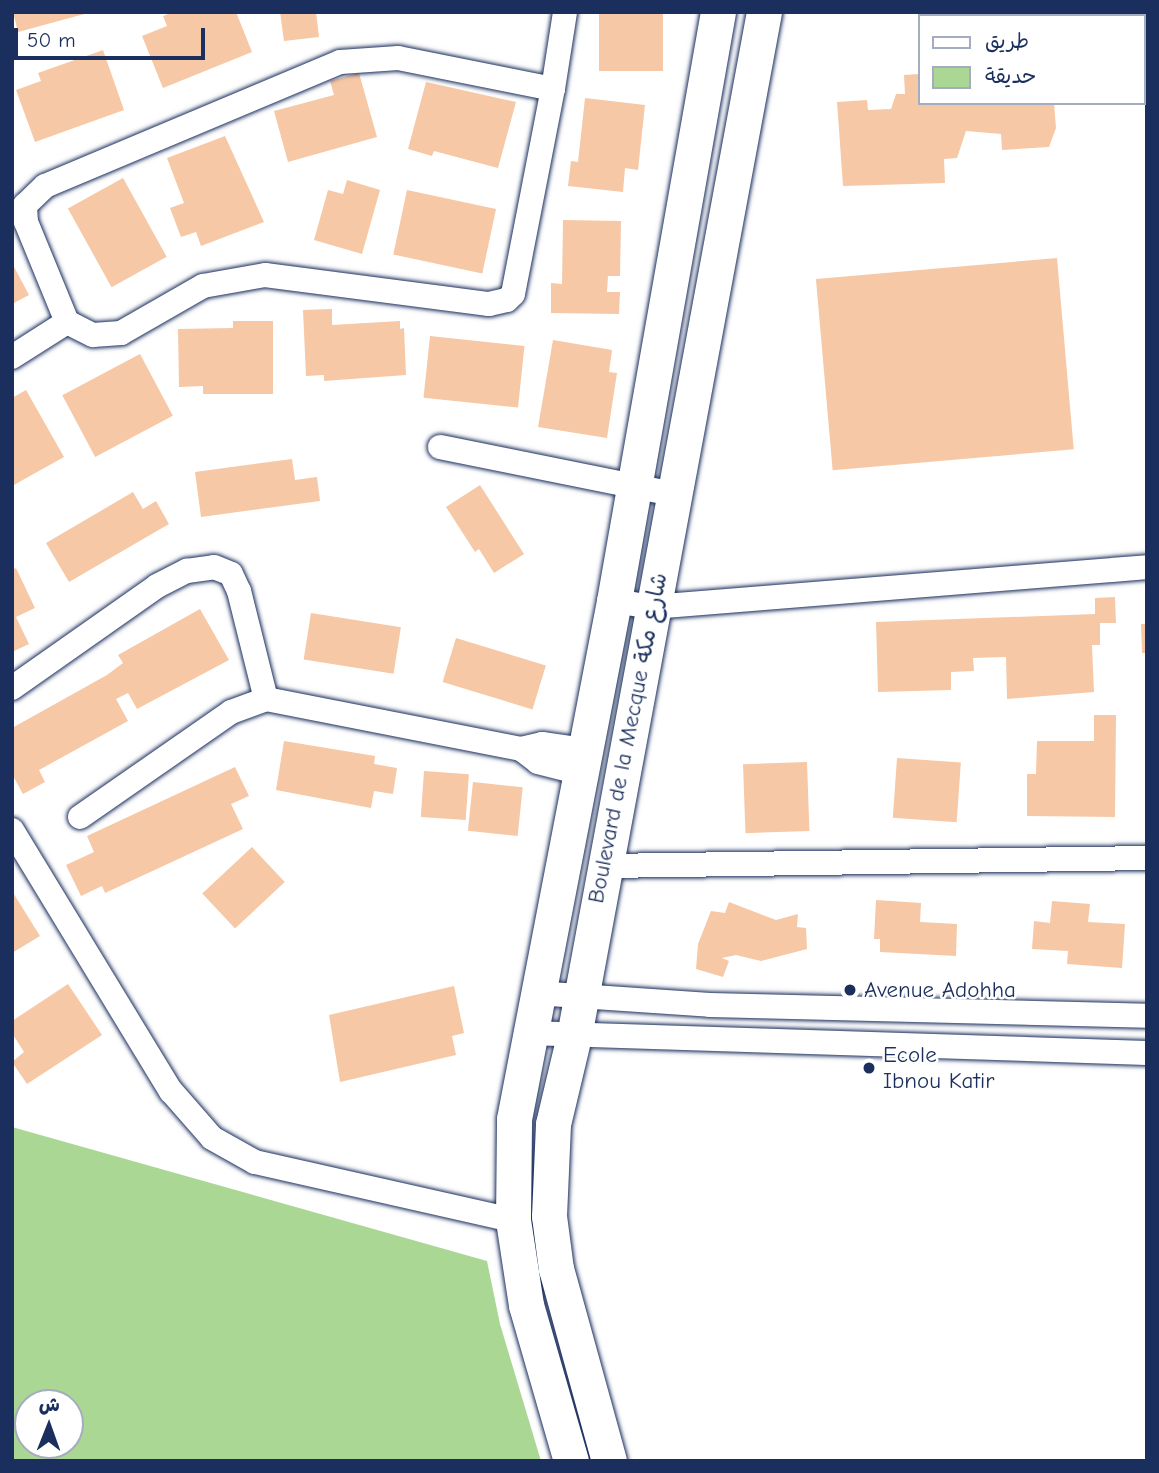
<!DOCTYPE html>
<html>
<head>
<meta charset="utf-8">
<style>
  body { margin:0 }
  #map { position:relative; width:1159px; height:1473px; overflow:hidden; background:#fff; font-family:"Comic Neue","Playpen Sans Arabic",sans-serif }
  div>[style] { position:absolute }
  .green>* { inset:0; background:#abd795 }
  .building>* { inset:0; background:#f6c8a5; transform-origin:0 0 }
  .roads { filter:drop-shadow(0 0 2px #1b2f5e) drop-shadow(0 0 2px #1b2f5e) }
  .minor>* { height:24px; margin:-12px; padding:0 12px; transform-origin:12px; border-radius:12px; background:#fff }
  .secondary>* { height:35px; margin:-17.5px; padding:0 17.5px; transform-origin:17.5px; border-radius:17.5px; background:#fff }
  .dots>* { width:19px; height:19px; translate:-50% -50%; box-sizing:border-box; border:4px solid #fff; border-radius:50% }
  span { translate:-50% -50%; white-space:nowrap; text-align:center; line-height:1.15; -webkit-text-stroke:5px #fff; paint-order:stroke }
  .street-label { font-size:23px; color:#1b2f5e }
  .poi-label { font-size:23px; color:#1b2f5e }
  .left { translate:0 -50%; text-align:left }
  .frame { position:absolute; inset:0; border:14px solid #1b2f5e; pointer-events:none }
  .legend { position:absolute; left:918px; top:14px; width:228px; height:91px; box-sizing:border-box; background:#fff; border:2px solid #a4acbf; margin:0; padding:9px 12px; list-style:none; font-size:21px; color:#1b2f5e }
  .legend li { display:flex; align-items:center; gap:14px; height:35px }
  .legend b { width:35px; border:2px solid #a4acbf }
  .north { position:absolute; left:14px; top:1389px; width:70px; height:70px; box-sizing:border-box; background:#fff; border:2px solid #a4acbf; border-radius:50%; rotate:1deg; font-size:19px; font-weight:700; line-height:28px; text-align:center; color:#1b2f5e }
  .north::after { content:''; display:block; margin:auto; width:24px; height:32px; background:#1b2f5e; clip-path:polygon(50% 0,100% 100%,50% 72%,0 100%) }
  .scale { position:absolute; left:14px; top:28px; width:191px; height:32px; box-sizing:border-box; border:4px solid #1b2f5e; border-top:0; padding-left:9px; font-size:21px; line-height:24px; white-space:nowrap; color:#1b2f5e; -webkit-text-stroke:5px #fff; paint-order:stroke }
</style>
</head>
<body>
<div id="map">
  <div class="green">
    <div style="clip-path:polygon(evenodd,12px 1127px,487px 1261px,500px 1324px,541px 1461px,12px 1461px,12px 1127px,28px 1403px,70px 1403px,70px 1445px,28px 1445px,28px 1403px)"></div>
  </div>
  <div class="building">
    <div style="clip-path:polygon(13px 12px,88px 12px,88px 13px,18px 32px)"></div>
    <div style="clip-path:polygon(173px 12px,236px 12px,252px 52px,163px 88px,142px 36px,167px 26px,163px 16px)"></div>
    <div style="clip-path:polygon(280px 12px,316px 12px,319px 37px,284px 41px)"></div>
    <div style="left:599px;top:12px;width:64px;height:59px"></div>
    <div style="left:1015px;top:12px;width:94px;height:4px"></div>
    <div style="clip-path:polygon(103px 50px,124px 110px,35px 142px,16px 90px,41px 81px,38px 73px)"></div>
    <div style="clip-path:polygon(359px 73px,377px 137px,288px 162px,274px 111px,334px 95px,330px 81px)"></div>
    <div style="clip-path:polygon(919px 74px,919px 103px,1054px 103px,1056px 128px,1049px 147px,1002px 150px,1001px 134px,966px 131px,957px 158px,944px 159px,945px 183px,843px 186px,837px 102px,867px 100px,868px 110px,891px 109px,896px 94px,905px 94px,904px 75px)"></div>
    <div style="clip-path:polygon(426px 82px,516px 102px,498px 168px,434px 151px,432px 156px,408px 149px)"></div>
    <div style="clip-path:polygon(585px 98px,645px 105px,638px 170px,625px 168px,623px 192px,568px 186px,571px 161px,578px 162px)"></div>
    <div style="clip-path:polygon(225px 136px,264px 222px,201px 246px,196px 232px,181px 237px,170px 208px,184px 203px,167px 158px)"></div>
    <div style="left:123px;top:178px;width:90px;height:63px;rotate:61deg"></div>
    <div style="clip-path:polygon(347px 180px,380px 190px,362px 254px,314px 240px,328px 190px,343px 194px)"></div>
    <div style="left:407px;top:190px;width:91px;height:66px;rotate:12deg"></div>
    <div style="clip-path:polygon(563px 220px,621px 221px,620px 276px,608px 276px,607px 292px,620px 292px,619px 314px,551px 313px,551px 283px,562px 284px)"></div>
    <div style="left:1057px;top:258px;width:192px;height:242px;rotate:85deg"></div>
    <div style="clip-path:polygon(12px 263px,29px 295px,12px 304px)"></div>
    <div style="clip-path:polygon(332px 309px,332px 325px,400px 321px,400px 329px,404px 328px,406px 375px,324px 381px,324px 375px,306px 376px,303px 310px)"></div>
    <div style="clip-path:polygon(233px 321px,273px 321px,273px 394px,203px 394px,203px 386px,179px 387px,178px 329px,233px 328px)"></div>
    <div style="left:430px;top:336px;width:95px;height:62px;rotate:6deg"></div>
    <div style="clip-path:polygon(553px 340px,612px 350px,609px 372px,617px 373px,607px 438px,538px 427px)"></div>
    <div style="left:140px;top:354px;width:70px;height:88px;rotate:62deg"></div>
    <div style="clip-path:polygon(26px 390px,64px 457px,12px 486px,12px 398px)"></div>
    <div style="clip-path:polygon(292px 459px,295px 480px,317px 477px,320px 501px,201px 517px,195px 472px)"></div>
    <div style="clip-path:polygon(480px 485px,524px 554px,494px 573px,479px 549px,475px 552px,446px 507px)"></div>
    <div style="clip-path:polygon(133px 492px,143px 509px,156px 501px,169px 524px,69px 582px,46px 543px)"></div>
    <div style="clip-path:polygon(16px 568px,35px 608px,16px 617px,29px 644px,12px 652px,12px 570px)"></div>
    <div style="clip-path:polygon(1115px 597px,1116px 623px,1100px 623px,1100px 645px,1092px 645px,1094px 692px,1007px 699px,1006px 657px,973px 658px,974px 671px,951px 672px,951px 690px,878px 692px,876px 622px,1095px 614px,1095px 598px)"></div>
    <div style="clip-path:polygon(200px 609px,229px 660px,137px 709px,128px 693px,116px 699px,128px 721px,39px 770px,45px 782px,23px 794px,12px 774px,12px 728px,107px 675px,123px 663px,118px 655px)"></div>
    <div style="left:311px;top:613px;width:91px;height:47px;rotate:9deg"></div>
    <div style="clip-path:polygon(1141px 624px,1147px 624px,1147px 653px,1142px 653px)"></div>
    <div style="left:456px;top:638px;width:94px;height:46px;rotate:17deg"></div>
    <div style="clip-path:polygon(1094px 715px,1116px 715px,1115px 817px,1027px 816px,1027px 774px,1036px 774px,1037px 741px,1094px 741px)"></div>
    <div style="clip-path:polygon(284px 741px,375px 756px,374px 764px,397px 768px,393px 794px,374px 791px,371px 808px,276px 790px)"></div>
    <div style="left:897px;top:758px;width:64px;height:60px;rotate:4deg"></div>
    <div style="left:807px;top:762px;width:69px;height:64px;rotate:88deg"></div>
    <div style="clip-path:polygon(235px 767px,249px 796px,231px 804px,243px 829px,105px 893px,102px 886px,81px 896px,66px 865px,94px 852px,87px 836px)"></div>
    <div style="left:424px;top:771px;width:45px;height:46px;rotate:4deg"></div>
    <div style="left:473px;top:782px;width:50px;height:49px;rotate:6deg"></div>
    <div style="left:252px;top:847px;width:48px;height:68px;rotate:47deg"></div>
    <div style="clip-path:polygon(12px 891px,40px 936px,12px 953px)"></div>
    <div style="clip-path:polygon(876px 900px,921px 903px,920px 922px,957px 924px,956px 956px,880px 952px,880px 939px,874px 939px)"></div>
    <div style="clip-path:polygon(1052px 901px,1090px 904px,1088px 922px,1125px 924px,1122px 968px,1067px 964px,1068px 951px,1032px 949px,1034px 921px,1050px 923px)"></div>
    <div style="clip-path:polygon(729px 902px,776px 920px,798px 914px,797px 927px,806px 928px,807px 949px,761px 961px,736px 955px,722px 958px,729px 961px,723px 977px,696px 969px,698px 944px,711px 911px,725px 913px)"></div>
    <div style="clip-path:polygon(68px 984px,102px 1035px,27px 1084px,12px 1062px,24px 1052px,12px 1033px,12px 1021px)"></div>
    <div style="clip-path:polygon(454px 986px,464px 1033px,452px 1036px,456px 1055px,340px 1082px,329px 1015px)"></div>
  </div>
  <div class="roads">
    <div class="minor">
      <div style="left:553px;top:89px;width:158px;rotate:-168.7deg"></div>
      <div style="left:398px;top:58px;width:58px;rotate:176.1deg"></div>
      <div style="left:340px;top:62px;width:320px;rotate:157.2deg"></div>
      <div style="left:45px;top:186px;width:28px;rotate:136deg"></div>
      <div style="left:25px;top:205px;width:17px;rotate:87deg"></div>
      <div style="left:26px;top:222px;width:108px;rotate:67.7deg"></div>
      <div style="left:67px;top:322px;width:29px;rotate:27deg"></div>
      <div style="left:93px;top:335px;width:28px;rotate:-4deg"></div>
      <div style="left:121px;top:333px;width:95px;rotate:-29.8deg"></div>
      <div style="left:203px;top:286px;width:63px;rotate:-10.1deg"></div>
      <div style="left:265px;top:275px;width:226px;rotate:7.4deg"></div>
      <div style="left:489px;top:304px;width:18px;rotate:-13deg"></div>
      <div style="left:507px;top:300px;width:8px;rotate:-45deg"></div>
      <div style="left:513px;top:294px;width:209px;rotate:-79deg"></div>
      <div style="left:553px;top:89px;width:78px;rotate:-81.1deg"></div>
      <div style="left:12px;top:357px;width:65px;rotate:-32.5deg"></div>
      <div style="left:440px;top:447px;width:239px;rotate:11.4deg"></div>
      <div style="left:614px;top:601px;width:38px;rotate:9deg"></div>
      <div style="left:652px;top:607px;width:497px;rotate:-4.6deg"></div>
      <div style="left:12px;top:688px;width:177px;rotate:-35.1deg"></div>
      <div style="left:157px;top:586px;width:34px;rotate:-27deg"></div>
      <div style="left:187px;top:571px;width:27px;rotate:-8deg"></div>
      <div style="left:214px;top:567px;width:18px;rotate:22deg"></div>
      <div style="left:231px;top:574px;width:19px;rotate:65deg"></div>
      <div style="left:239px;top:591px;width:111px;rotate:76deg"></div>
      <div style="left:521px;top:749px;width:22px;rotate:-13deg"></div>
      <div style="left:542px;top:744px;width:42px;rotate:8.1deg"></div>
      <div style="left:80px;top:817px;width:184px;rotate:-34.8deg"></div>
      <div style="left:231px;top:712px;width:37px;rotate:-20deg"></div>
      <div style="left:266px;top:699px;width:260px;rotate:11.1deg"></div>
      <div style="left:521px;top:749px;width:21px;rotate:37deg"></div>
      <div style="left:538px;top:762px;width:44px;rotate:14.3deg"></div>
      <div style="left:12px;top:830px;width:306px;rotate:58.7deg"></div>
      <div style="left:171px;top:1091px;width:62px;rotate:48.9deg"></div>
      <div style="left:212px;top:1138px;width:49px;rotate:29.2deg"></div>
      <div style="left:255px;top:1162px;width:264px;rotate:12.7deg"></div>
      <div style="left:604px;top:866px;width:543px;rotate:-0.84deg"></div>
      <div style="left:535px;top:993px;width:175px;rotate:3.9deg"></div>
      <div style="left:710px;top:1005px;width:437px;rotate:1.4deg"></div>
      <div style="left:528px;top:1033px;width:619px;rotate:1.85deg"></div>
    </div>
    <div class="secondary">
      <div style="left:571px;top:1461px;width:162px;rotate:-106.1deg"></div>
      <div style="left:526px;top:1305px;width:86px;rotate:-98.7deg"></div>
      <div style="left:513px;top:1220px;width:101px;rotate:-89.4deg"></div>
      <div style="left:514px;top:1119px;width:528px;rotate:-79.07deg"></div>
      <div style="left:614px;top:601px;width:598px;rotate:-79.99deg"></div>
      <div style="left:609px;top:1461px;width:199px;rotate:-105.4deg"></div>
      <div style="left:556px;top:1269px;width:53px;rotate:-97.5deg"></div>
      <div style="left:549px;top:1216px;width:92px;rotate:-87.5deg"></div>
      <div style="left:553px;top:1124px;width:90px;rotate:-76.6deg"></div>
      <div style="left:574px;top:1036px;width:1041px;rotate:-79.49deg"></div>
    </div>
  </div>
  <div class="dots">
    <div style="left:850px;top:990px;background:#1b2f5e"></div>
    <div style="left:869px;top:1068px;background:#1b2f5e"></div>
  </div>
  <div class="street-label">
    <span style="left:628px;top:738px;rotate:-79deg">Boulevard de la Mecque شارع مكة</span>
  </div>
  <div class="poi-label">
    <span class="left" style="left:864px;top:990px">Avenue Adohha</span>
    <span class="left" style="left:883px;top:1068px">Ecole<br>Ibnou Katir</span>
  </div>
  <div class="frame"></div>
  <ul class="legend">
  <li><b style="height:9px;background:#fff"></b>طريق</li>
  <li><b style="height:19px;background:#abd795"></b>حديقة</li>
  </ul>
  <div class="north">ش</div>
  <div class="scale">50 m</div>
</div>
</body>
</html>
